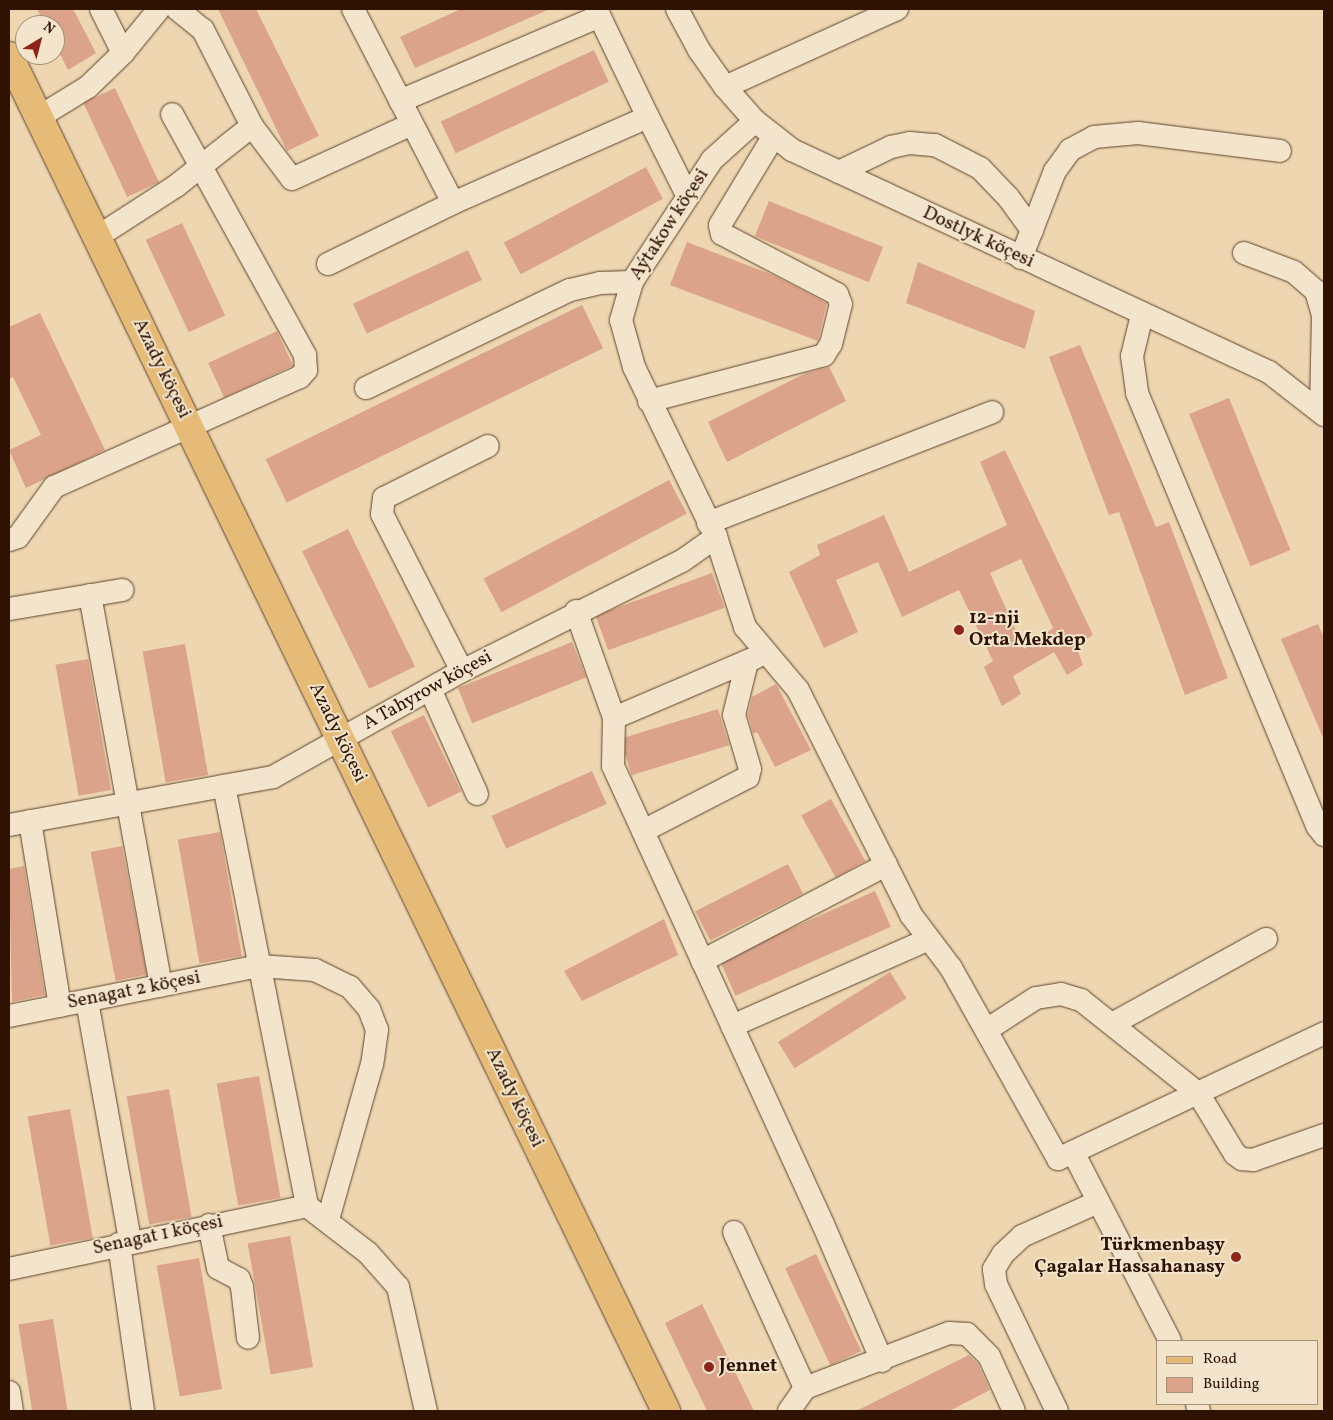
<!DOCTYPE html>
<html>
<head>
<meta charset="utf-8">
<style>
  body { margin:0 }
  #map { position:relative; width:1333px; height:1420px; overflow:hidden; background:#edd6b0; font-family:Vollkorn,serif }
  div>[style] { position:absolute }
  .building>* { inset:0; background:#dba389; transform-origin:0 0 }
  .roads { filter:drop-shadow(0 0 1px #5e432c) drop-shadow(0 0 1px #5e432c) }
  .minor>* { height:22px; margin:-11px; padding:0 11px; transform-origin:11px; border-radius:11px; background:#f3e4cc }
  .major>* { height:28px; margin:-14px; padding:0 14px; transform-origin:14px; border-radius:14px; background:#e6bb78 }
  .dots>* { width:14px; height:14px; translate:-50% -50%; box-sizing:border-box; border:2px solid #f3e4cc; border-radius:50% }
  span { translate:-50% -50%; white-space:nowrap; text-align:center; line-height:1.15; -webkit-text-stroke:4px #f3e4cc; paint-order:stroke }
  .street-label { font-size:19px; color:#2f1200 }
  .poi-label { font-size:19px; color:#2f1200; font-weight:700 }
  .left { translate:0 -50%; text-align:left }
  .right { translate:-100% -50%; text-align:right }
  .frame { position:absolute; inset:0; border:10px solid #2f1200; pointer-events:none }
  .legend { position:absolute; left:1156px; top:1340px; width:162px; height:65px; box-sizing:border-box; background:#f3e4cc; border:1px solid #a5907a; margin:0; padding:6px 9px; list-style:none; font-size:15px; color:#2f1200 }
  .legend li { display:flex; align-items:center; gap:10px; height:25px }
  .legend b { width:25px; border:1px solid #a5907a }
  .north { position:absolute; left:15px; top:15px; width:50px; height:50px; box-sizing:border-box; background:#f3e4cc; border:1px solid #a5907a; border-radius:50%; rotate:37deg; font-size:14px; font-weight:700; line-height:20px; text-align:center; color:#2f1200 }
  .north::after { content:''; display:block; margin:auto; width:18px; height:22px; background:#8f2418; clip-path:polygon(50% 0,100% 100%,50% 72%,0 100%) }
</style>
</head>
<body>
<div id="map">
  <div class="building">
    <div style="clip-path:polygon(37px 9px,73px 9px,96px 53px,68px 70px,55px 44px,55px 25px,45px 25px)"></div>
    <div style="clip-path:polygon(218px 9px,256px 9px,319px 136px,287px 151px)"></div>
    <div style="clip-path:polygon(461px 9px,550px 9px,415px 68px,400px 37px)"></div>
    <div style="left:594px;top:50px;width:35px;height:169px;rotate:65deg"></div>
    <div style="left:115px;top:88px;width:104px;height:35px;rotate:65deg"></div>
    <div style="left:646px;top:167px;width:36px;height:161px;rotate:62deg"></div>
    <div style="left:769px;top:201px;width:123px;height:38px;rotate:22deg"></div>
    <div style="left:182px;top:223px;width:102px;height:40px;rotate:65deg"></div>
    <div style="clip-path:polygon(687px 242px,773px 275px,827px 303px,818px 341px,670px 285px)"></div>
    <div style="left:468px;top:250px;width:33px;height:127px;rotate:65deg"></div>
    <div style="clip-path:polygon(918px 262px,1035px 311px,1025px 349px,906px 303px)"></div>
    <div style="left:582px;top:305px;width:48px;height:352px;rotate:64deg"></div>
    <div style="clip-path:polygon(40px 313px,105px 450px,26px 488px,9px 450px,41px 435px,13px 377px,9px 379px,9px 327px)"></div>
    <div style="left:277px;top:331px;width:38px;height:76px;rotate:65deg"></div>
    <div style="clip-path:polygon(1080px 345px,1156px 527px,1169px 522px,1228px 678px,1185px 695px,1119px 512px,1109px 515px,1049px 357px)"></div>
    <div style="clip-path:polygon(829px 367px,846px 401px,727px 462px,708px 422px,806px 373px)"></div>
    <div style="left:1229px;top:398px;width:164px;height:43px;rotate:68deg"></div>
    <div style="clip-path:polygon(evenodd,1005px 450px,1093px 635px,1076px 645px,1083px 665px,1067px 675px,1054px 652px,1013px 676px,1021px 694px,1002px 706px,984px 667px,993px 661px,959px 590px,902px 617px,878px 562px,836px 580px,858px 632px,824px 648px,789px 572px,820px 555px,817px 545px,884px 515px,909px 572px,1007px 525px,980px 462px,1005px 450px,1021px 559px,1053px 628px,1024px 649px,990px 573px,1021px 559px)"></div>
    <div style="left:669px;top:480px;width:38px;height:210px;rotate:62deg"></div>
    <div style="left:348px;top:529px;width:153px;height:51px;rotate:64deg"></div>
    <div style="left:712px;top:573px;width:37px;height:124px;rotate:70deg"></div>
    <div style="clip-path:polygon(1318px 624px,1324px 638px,1324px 740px,1281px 639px)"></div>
    <div style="left:572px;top:642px;width:38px;height:123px;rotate:68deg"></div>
    <div style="left:185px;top:644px;width:133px;height:43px;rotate:80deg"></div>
    <div style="left:88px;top:659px;width:133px;height:33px;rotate:80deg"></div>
    <div style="clip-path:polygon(776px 684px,811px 750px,775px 767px,757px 732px,753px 734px,748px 715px,752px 697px)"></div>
    <div style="left:718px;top:709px;width:38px;height:102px;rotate:73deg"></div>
    <div style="left:424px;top:715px;width:85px;height:37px;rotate:64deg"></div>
    <div style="left:592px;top:771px;width:36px;height:110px;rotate:66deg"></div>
    <div style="left:831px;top:799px;width:71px;height:34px;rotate:61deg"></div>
    <div style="left:220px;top:832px;width:126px;height:43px;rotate:80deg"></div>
    <div style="left:122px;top:846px;width:131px;height:32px;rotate:79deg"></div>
    <div style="left:788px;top:864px;width:33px;height:104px;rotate:63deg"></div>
    <div style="clip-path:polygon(24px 866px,45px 995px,12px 1002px,9px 869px)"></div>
    <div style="left:875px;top:891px;width:39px;height:170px;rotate:66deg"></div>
    <div style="clip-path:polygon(664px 919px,678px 955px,582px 1001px,564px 971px)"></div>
    <div style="left:890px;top:972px;width:31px;height:132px;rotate:58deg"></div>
    <div style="left:259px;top:1076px;width:124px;height:43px;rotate:80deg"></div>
    <div style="left:169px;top:1089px;width:130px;height:43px;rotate:80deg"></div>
    <div style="left:70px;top:1109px;width:131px;height:43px;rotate:80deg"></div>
    <div style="left:290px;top:1236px;width:133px;height:43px;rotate:80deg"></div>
    <div style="left:816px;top:1254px;width:107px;height:34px;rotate:65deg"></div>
    <div style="left:199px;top:1258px;width:133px;height:43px;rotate:80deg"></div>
    <div style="clip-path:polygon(702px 1304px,754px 1411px,707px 1411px,665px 1323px)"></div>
    <div style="left:53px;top:1319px;width:93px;height:35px;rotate:81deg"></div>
    <div style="clip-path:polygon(969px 1355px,978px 1364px,990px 1390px,949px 1411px,856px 1411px)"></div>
  </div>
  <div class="roads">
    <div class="minor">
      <div style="left:101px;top:9px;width:49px;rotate:63.4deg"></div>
      <div style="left:353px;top:9px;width:218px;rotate:62.7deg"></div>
      <div style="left:453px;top:203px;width:213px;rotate:-23.8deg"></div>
      <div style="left:648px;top:117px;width:87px;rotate:63.4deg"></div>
      <div style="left:596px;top:9px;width:120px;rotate:64.3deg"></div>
      <div style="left:677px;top:9px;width:47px;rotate:61.8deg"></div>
      <div style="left:699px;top:50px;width:45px;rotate:54.9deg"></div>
      <div style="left:725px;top:87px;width:45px;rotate:48.6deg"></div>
      <div style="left:755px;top:121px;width:47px;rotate:38.1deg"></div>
      <div style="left:792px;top:150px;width:526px;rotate:24.96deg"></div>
      <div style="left:1269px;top:372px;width:70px;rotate:38deg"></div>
      <div style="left:725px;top:87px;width:189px;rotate:-24.4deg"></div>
      <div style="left:400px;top:101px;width:217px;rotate:-23deg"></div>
      <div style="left:39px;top:117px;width:57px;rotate:-31.5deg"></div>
      <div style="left:88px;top:87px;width:49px;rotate:-44.2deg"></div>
      <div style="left:123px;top:53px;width:57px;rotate:-50.7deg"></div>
      <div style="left:755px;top:121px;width:58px;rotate:137.8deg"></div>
      <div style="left:712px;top:160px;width:146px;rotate:123.3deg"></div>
      <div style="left:632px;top:282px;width:40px;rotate:106deg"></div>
      <div style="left:621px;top:320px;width:49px;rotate:74.5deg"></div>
      <div style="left:634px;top:367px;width:189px;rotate:64.2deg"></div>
      <div style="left:716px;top:537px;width:95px;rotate:72.1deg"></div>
      <div style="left:745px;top:627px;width:82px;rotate:49.9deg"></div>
      <div style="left:798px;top:690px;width:252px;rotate:63.3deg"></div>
      <div style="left:911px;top:915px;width:66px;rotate:53deg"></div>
      <div style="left:951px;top:968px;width:219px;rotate:60.7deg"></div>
      <div style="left:1058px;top:1159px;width:294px;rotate:-25.3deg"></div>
      <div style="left:252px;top:126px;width:66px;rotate:53deg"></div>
      <div style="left:292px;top:179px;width:132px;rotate:-24.6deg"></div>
      <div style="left:839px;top:172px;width:58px;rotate:-25.7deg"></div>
      <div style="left:891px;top:147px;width:19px;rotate:-12deg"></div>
      <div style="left:910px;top:143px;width:25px;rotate:5deg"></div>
      <div style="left:935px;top:145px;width:51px;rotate:27.1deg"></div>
      <div style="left:980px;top:168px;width:40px;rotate:46deg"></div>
      <div style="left:1008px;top:197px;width:41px;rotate:54deg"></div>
      <div style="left:97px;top:237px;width:94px;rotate:-32.8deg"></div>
      <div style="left:176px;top:186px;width:97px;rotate:-38.3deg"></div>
      <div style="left:252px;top:126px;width:108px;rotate:-117deg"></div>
      <div style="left:203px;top:30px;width:33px;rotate:-141deg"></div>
      <div style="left:1244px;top:253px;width:53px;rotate:20.8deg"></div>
      <div style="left:1294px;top:272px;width:29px;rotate:41deg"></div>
      <div style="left:1316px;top:291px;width:25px;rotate:74deg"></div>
      <div style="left:1323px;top:315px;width:96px;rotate:91.2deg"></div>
      <div style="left:1021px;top:258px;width:93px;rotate:-68.7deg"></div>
      <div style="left:1055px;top:171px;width:26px;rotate:-54deg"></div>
      <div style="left:1070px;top:150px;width:27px;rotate:-28deg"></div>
      <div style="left:1094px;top:137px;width:44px;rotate:-5.2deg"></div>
      <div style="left:1138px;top:133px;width:143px;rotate:7.2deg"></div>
      <div style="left:328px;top:264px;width:139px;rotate:-26deg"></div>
      <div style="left:1142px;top:315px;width:42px;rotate:103.7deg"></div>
      <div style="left:1132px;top:356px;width:37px;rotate:82deg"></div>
      <div style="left:1137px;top:393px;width:470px;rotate:67.4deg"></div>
      <div style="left:1318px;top:827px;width:10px;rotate:53deg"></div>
      <div style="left:366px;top:388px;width:226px;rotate:-25.7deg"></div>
      <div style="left:570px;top:290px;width:31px;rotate:-13deg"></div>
      <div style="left:600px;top:283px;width:32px;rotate:-2deg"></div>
      <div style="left:649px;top:401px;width:181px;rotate:-14.7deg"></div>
      <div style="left:824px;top:355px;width:13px;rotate:-58deg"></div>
      <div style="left:831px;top:344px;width:41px;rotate:-76deg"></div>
      <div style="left:841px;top:304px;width:11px;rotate:-112deg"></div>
      <div style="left:837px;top:294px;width:130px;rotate:-152.4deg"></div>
      <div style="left:722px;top:234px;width:9px;rotate:-103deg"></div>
      <div style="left:720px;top:225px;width:104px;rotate:-58.8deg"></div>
      <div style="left:708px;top:523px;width:305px;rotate:-21.3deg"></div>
      <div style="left:9px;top:540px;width:9px;rotate:-18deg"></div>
      <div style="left:18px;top:537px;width:62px;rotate:-54.2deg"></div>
      <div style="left:54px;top:487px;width:269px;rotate:-24.1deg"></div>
      <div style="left:300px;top:377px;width:9px;rotate:-49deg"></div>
      <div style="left:306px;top:370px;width:15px;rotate:-94deg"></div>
      <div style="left:305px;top:355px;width:275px;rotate:-118.9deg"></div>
      <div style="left:90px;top:595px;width:397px;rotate:79.7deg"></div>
      <div style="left:9px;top:609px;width:115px;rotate:-9.5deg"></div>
      <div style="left:576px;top:611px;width:114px;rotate:70.4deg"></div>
      <div style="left:614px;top:718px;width:48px;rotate:91.2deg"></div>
      <div style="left:613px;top:766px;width:504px;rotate:65.37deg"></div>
      <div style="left:823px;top:1224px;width:149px;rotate:66.7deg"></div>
      <div style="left:462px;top:671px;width:176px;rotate:-117deg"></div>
      <div style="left:382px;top:514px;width:16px;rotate:-83deg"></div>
      <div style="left:384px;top:498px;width:116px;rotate:-26.6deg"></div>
      <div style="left:430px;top:689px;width:115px;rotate:65.9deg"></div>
      <div style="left:614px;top:718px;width:155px;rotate:-23.1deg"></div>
      <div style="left:224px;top:786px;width:428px;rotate:78.8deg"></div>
      <div style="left:307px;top:1206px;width:77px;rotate:37.6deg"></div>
      <div style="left:368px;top:1253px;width:45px;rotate:48.6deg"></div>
      <div style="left:398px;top:1287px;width:127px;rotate:77.3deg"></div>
      <div style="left:30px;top:821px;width:187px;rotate:80.8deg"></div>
      <div style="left:9px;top:825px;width:268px;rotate:-10.3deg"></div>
      <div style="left:273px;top:777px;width:217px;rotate:-29.3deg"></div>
      <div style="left:462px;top:671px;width:246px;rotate:-26.6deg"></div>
      <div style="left:682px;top:561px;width:42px;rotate:-35.2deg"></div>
      <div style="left:643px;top:831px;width:118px;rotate:-27.2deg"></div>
      <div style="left:748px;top:777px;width:8px;rotate:-76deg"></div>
      <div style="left:750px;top:769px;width:56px;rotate:-106.5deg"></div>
      <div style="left:734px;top:715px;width:55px;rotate:-76.2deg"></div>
      <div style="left:702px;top:961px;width:208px;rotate:-27.6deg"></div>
      <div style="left:87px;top:1001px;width:244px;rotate:79.8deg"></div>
      <div style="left:9px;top:1016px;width:256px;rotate:-11.3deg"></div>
      <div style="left:260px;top:966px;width:55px;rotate:4.2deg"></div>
      <div style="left:315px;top:970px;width:39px;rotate:26deg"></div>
      <div style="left:350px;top:987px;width:29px;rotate:49deg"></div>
      <div style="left:369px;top:1009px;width:22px;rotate:69deg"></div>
      <div style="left:377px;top:1030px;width:34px;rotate:98deg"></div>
      <div style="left:372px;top:1064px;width:162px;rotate:105.8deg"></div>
      <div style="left:1112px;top:1024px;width:176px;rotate:-28.9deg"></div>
      <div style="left:732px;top:1026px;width:215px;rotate:-23.8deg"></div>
      <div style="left:988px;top:1029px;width:57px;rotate:-32.9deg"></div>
      <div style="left:1036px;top:998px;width:25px;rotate:-9deg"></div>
      <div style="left:1061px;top:994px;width:21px;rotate:17deg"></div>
      <div style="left:1081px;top:1000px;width:149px;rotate:38.5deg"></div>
      <div style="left:1198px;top:1093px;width:71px;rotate:58.8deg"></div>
      <div style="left:1235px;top:1154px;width:9px;rotate:36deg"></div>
      <div style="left:1242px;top:1159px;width:11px;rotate:5deg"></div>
      <div style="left:1253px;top:1160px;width:75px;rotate:-19.4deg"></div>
      <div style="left:1073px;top:1152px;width:212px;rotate:62.8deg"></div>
      <div style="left:209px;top:1225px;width:44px;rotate:78.2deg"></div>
      <div style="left:218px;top:1268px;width:24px;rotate:28deg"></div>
      <div style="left:239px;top:1279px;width:9px;rotate:69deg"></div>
      <div style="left:242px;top:1287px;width:51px;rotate:83.3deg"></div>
      <div style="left:734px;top:1232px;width:171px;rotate:65.5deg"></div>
      <div style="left:119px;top:1244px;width:169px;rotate:81.8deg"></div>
      <div style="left:9px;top:1269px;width:305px;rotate:-11.9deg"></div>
      <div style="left:9px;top:1392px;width:19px;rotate:81deg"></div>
      <div style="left:1197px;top:1404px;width:7px;rotate:74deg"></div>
      <div style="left:789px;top:1411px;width:28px;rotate:-55deg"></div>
      <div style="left:805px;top:1388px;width:154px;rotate:-20.9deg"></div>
      <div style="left:949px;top:1333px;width:18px;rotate:3deg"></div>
      <div style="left:967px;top:1334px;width:31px;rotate:45deg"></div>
      <div style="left:989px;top:1356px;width:60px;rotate:65.6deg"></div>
      <div style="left:1057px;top:1411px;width:141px;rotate:-115.7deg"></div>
      <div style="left:996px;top:1284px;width:15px;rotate:-98deg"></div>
      <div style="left:994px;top:1269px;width:17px;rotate:-59deg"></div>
      <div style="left:1003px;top:1254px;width:26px;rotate:-43deg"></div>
      <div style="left:1022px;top:1236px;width:83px;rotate:-24.1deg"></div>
    </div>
    <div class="major">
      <div style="left:9px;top:56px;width:1506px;rotate:64.13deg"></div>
    </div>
  </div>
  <div class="dots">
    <div style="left:959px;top:630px;background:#8f2418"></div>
    <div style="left:1236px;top:1257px;background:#8f2418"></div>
    <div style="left:709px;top:1367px;background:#8f2418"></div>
  </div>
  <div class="street-label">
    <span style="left:670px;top:225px;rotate:-57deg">Aýtakow köçesi</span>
    <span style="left:978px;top:238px;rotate:25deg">Dostlyk köçesi</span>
    <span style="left:161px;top:369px;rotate:64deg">Azady köçesi</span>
    <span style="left:428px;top:691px;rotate:-29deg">A Tahyrow köçesi</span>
    <span style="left:337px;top:733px;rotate:64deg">Azady köçesi</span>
    <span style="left:134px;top:991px;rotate:-11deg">Senagat 2 köçesi</span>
    <span style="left:514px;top:1098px;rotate:64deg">Azady köçesi</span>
    <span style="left:158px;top:1236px;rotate:-12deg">Senagat 1 köçesi</span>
  </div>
  <div class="poi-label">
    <span class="left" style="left:969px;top:630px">12-nji<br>Orta Mekdep</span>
    <span class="right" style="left:1225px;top:1257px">Türkmenbaşy<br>Çagalar Hassahanasy</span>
    <span class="left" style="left:719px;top:1367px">Jennet</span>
  </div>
  <div class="frame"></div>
  <ul class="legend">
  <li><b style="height:6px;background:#e6bb78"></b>Road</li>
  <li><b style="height:14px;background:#dba389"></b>Building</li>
  </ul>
  <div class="north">N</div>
</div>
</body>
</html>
